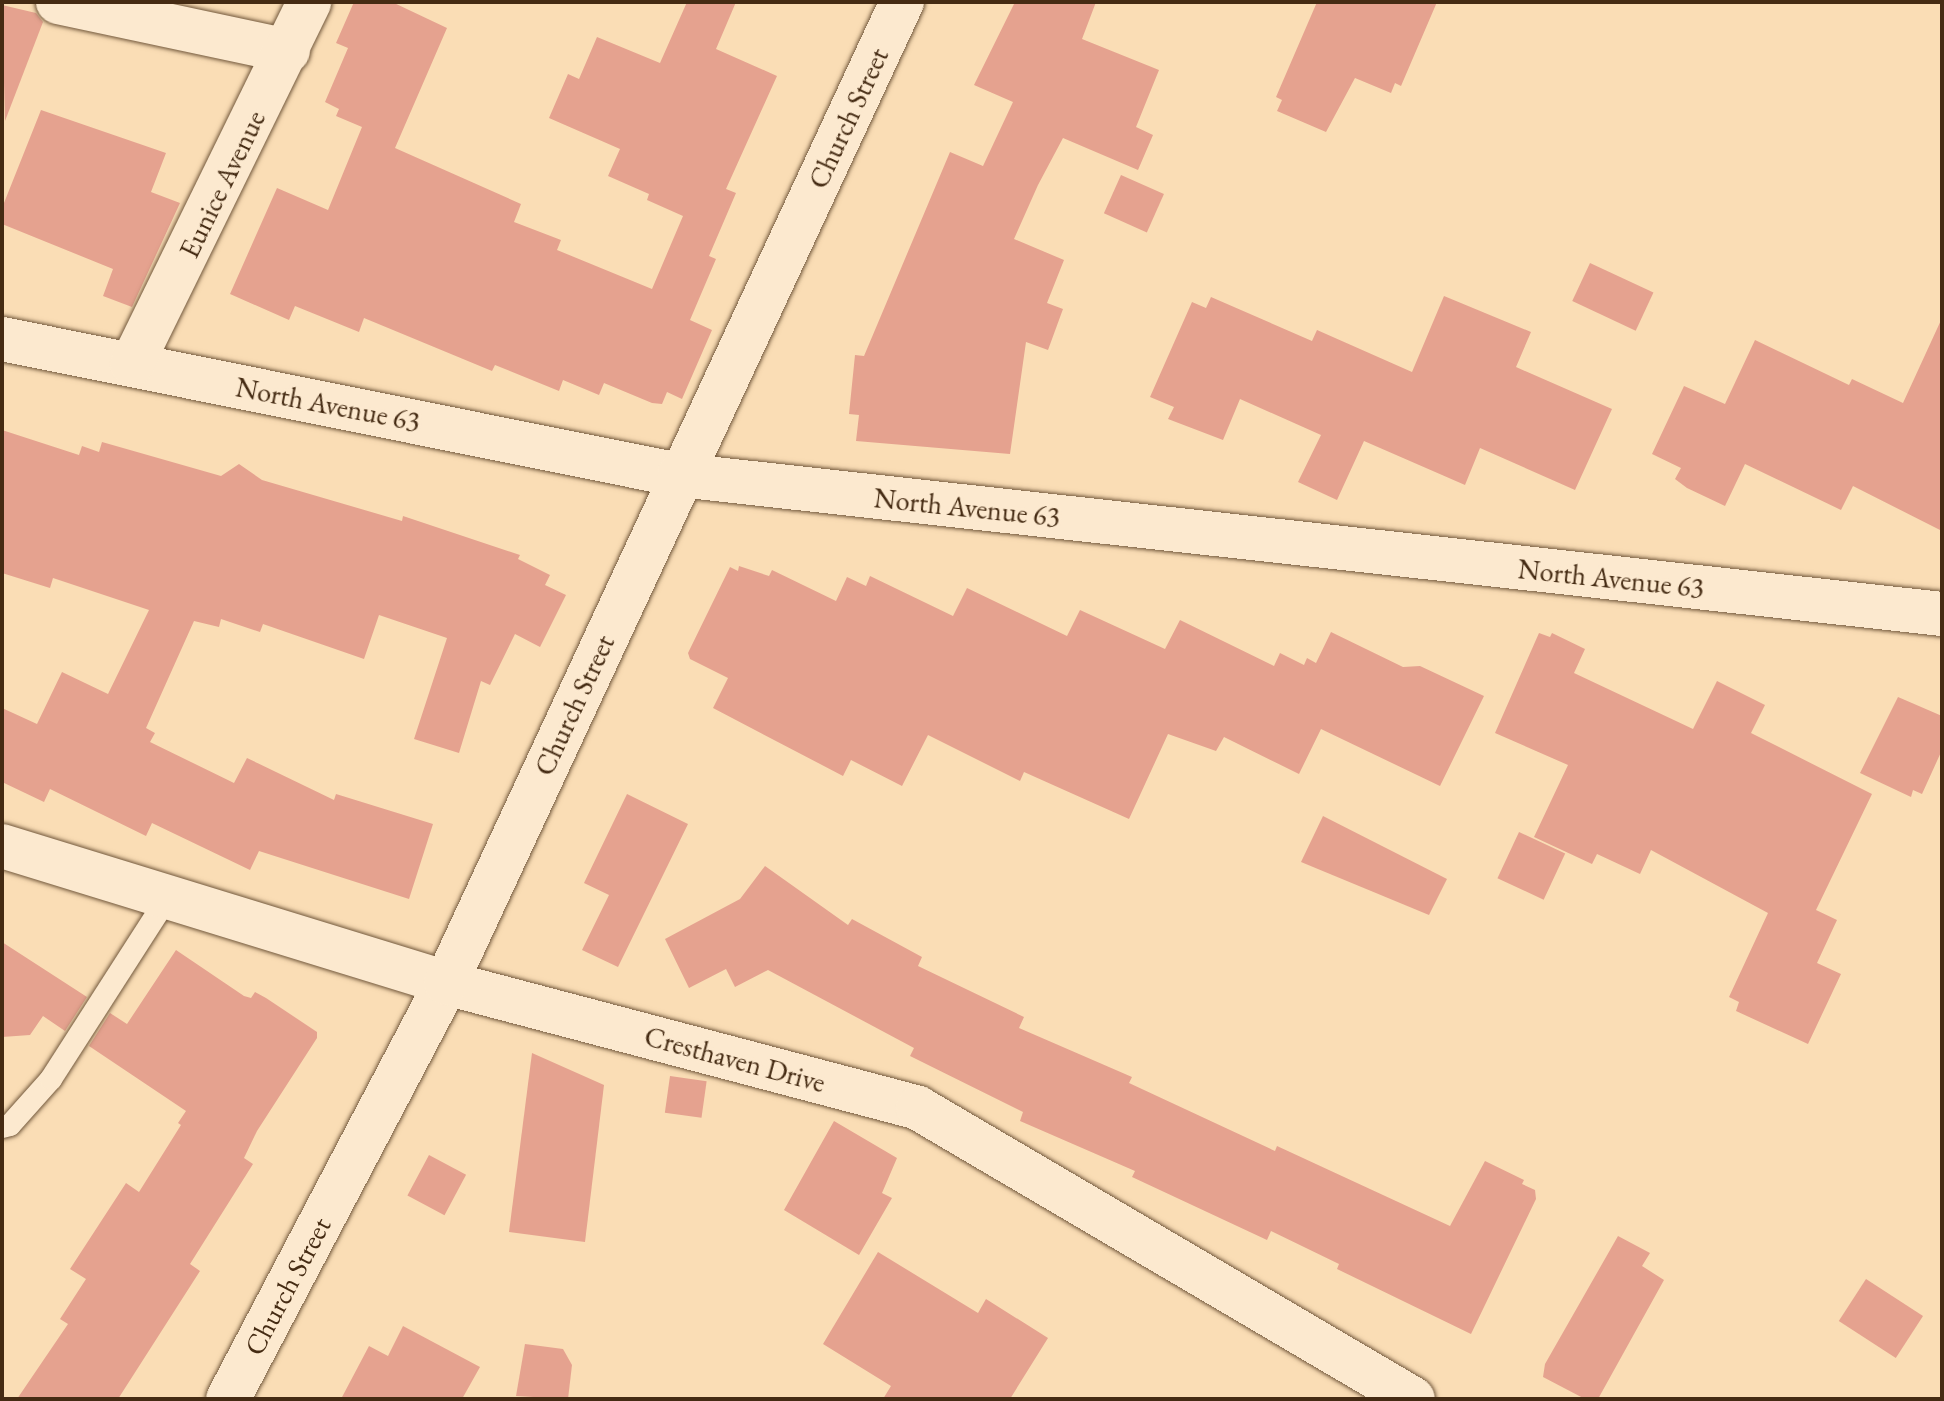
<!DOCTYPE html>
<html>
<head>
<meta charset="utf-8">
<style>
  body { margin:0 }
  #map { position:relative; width:1944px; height:1401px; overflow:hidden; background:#faddb5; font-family:"EB Garamond",serif }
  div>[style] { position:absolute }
  .building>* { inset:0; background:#e5a28f; transform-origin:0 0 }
  .roads { filter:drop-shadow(0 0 2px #72583c) drop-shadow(0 0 2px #72583c) }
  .lane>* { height:22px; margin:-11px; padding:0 11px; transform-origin:11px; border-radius:11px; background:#fce9cf }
  .street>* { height:44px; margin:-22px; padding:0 22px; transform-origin:22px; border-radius:22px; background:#fce9cf }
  span { translate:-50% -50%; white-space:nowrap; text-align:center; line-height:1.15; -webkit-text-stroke:6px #fce9cf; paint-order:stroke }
  .street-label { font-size:28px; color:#452b13 }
  .frame { position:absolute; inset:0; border:4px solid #452b13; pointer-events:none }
</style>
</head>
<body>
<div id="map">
  <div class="building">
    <div style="clip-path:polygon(354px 2px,392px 2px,447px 28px,395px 148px,521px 204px,514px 222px,561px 240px,557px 250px,652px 289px,683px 216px,647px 200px,649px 194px,608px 176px,620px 149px,549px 118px,568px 74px,579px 79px,597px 37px,660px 63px,687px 2px,736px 2px,716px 49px,777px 76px,726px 189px,736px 193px,709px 256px,716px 259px,690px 320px,712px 330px,682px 399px,667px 392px,662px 404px,652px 403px,604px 383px,599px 395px,563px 380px,559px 391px,495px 365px,492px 371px,364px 318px,359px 332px,295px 306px,289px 320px,230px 294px,277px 188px,328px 210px,362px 127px,336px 116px,339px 109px,325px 102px,348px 48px,336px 43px)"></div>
    <div style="clip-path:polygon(1015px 2px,1096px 2px,1082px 39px,1159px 70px,1136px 127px,1153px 135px,1138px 170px,1063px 138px,1038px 185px,1014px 239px,1064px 260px,1047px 303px,1063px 309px,1048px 350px,1026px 342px,1010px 454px,856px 441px,859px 415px,849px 414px,855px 355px,864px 356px,950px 152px,983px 166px,1013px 102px,974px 85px)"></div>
    <div style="clip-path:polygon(1317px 2px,1437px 2px,1401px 86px,1395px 83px,1391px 93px,1355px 78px,1326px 132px,1277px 111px,1282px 100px,1276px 97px)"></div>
    <div style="clip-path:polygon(2px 5px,36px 13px,43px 22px,5px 121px)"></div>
    <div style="clip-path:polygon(41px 110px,166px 153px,151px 192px,180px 203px,132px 307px,103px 296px,113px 269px,2px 224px,2px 208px)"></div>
    <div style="left:1121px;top:175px;width:47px;height:42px;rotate:24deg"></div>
    <div style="left:1590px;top:263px;width:70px;height:42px;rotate:25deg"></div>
    <div style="clip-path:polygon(1444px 296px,1531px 332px,1516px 367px,1612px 409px,1575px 490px,1480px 448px,1465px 485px,1364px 441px,1337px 500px,1298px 482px,1321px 435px,1240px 399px,1223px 440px,1168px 419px,1174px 407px,1150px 397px,1192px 302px,1206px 308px,1211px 297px,1312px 341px,1317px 330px,1412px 372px)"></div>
    <div style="clip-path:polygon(1942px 318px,1942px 531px,1853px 486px,1841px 510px,1745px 464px,1725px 506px,1687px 488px,1675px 479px,1681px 468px,1652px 454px,1684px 386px,1725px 404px,1755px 340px,1849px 385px,1852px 379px,1903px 403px)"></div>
    <div style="clip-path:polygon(2px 430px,79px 455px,82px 446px,99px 452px,102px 442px,221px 476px,239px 464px,262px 480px,402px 521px,403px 516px,520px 555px,518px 559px,550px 575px,545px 585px,566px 595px,540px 647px,515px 634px,490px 685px,481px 681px,459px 753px,414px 739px,447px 638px,379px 615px,364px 659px,263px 624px,260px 632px,221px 619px,219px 627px,194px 621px,146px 728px,155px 733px,150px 742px,234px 783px,247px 758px,334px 800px,336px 794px,433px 824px,409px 899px,259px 851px,250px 870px,152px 823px,146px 836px,50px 789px,44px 802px,2px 782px,2px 708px,37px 724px,62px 672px,108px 694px,149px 610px,53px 578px,50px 588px,2px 573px)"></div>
    <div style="clip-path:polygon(739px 566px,769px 576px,772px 570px,836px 601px,847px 577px,866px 586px,870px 576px,953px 616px,967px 588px,1067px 636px,1080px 610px,1165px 649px,1180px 620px,1274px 666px,1280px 653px,1304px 665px,1307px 658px,1316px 663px,1331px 632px,1403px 667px,1420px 666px,1484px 696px,1440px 786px,1321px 729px,1299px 774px,1224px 737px,1216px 751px,1168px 734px,1129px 819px,1024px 772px,1020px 781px,928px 735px,902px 786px,851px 760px,843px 776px,713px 708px,728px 678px,690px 659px,688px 653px,730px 567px,738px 571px)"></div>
    <div style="clip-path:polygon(1539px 633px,1550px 637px,1552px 633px,1585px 649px,1574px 673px,1693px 729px,1717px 681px,1765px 705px,1751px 733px,1872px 794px,1816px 910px,1837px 920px,1817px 963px,1841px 974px,1808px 1044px,1736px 1011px,1739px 1002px,1729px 997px,1768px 913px,1651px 850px,1640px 874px,1597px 854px,1592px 864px,1534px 837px,1568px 765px,1495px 733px)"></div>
    <div style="clip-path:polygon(1898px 697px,1942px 716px,1942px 750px,1922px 794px,1913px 790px,1911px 797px,1860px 773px)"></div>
    <div style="clip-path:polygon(627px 794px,688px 824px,618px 967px,582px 950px,609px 895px,584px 883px)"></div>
    <div style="clip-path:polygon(1323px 816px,1447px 879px,1429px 915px,1301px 862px)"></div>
    <div style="left:1519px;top:832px;width:51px;height:51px;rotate:25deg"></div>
    <div style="clip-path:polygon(765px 866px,848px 925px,852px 919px,922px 957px,918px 966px,1024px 1017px,1019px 1028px,1132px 1077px,1129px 1083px,1275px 1151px,1277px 1146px,1450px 1226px,1485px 1161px,1524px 1180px,1522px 1184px,1535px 1190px,1536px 1199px,1471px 1334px,1337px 1269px,1339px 1264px,1271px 1231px,1267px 1240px,1132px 1177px,1135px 1171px,1020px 1121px,1023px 1112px,910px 1056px,914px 1048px,768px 970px,735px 987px,726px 969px,689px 988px,665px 939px,740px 899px)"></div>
    <div style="clip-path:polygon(2px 942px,87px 997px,65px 1031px,43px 1016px,30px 1035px,2px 1037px)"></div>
    <div style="clip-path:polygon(176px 950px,244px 996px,251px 998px,255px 992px,266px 998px,317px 1032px,317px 1038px,257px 1131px,244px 1158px,253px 1164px,190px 1264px,200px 1271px,118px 1399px,17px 1399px,68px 1324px,60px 1319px,86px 1279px,70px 1269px,126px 1183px,139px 1192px,181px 1125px,178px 1123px,186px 1111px,89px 1046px,110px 1013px,127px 1024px)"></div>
    <div style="clip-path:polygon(532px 1053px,604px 1085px,585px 1242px,509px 1232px)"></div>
    <div style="left:670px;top:1076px;width:37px;height:37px;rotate:8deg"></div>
    <div style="clip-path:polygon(834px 1121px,897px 1158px,882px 1193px,892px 1198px,859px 1255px,784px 1210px)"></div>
    <div style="left:429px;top:1155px;width:42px;height:46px;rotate:28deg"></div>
    <div style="clip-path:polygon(1618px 1236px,1650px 1253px,1642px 1266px,1664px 1280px,1598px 1399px,1585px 1399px,1543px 1377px,1545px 1364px)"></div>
    <div style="clip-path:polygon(878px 1252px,978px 1313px,986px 1299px,1048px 1338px,1010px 1399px,883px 1399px,891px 1386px,823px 1344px)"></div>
    <div style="left:1866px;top:1279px;width:68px;height:50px;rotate:33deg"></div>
    <div style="clip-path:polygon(403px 1326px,480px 1367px,462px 1399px,341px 1399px,369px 1346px,388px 1356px)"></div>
    <div style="clip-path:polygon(525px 1344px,563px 1349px,572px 1365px,568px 1399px,516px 1396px)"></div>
  </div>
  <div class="roads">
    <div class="lane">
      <div style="left:2px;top:1127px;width:8px;rotate:-14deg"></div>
      <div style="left:10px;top:1125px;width:62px;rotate:-48.3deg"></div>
      <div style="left:51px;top:1079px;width:216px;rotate:-57.3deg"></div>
    </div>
    <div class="street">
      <div style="left:58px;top:2px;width:235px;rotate:12deg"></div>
      <div style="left:2px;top:339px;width:691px;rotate:11.36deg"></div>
      <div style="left:679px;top:475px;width:1271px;rotate:6.28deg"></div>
      <div style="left:132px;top:364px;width:403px;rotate:-63.9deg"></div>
      <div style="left:2px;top:846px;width:465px;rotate:17.1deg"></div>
      <div style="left:446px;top:983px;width:488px;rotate:14.8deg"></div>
      <div style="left:918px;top:1108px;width:574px;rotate:30.45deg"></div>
      <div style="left:228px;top:1399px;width:470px;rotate:-62.3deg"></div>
      <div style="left:446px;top:983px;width:1082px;rotate:-65.07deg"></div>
    </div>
  </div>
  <div class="street-label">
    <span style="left:848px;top:118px;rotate:-65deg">Church Street</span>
    <span style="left:222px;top:184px;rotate:-64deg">Eunice Avenue</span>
    <span style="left:328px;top:404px;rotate:11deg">North Avenue 63</span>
    <span style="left:967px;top:507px;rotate:6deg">North Avenue 63</span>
    <span style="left:1611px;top:578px;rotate:6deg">North Avenue 63</span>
    <span style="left:574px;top:705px;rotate:-65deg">Church Street</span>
    <span style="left:735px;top:1059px;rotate:15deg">Cresthaven Drive</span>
    <span style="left:287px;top:1286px;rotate:-62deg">Church Street</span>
  </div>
  <div class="frame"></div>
</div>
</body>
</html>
